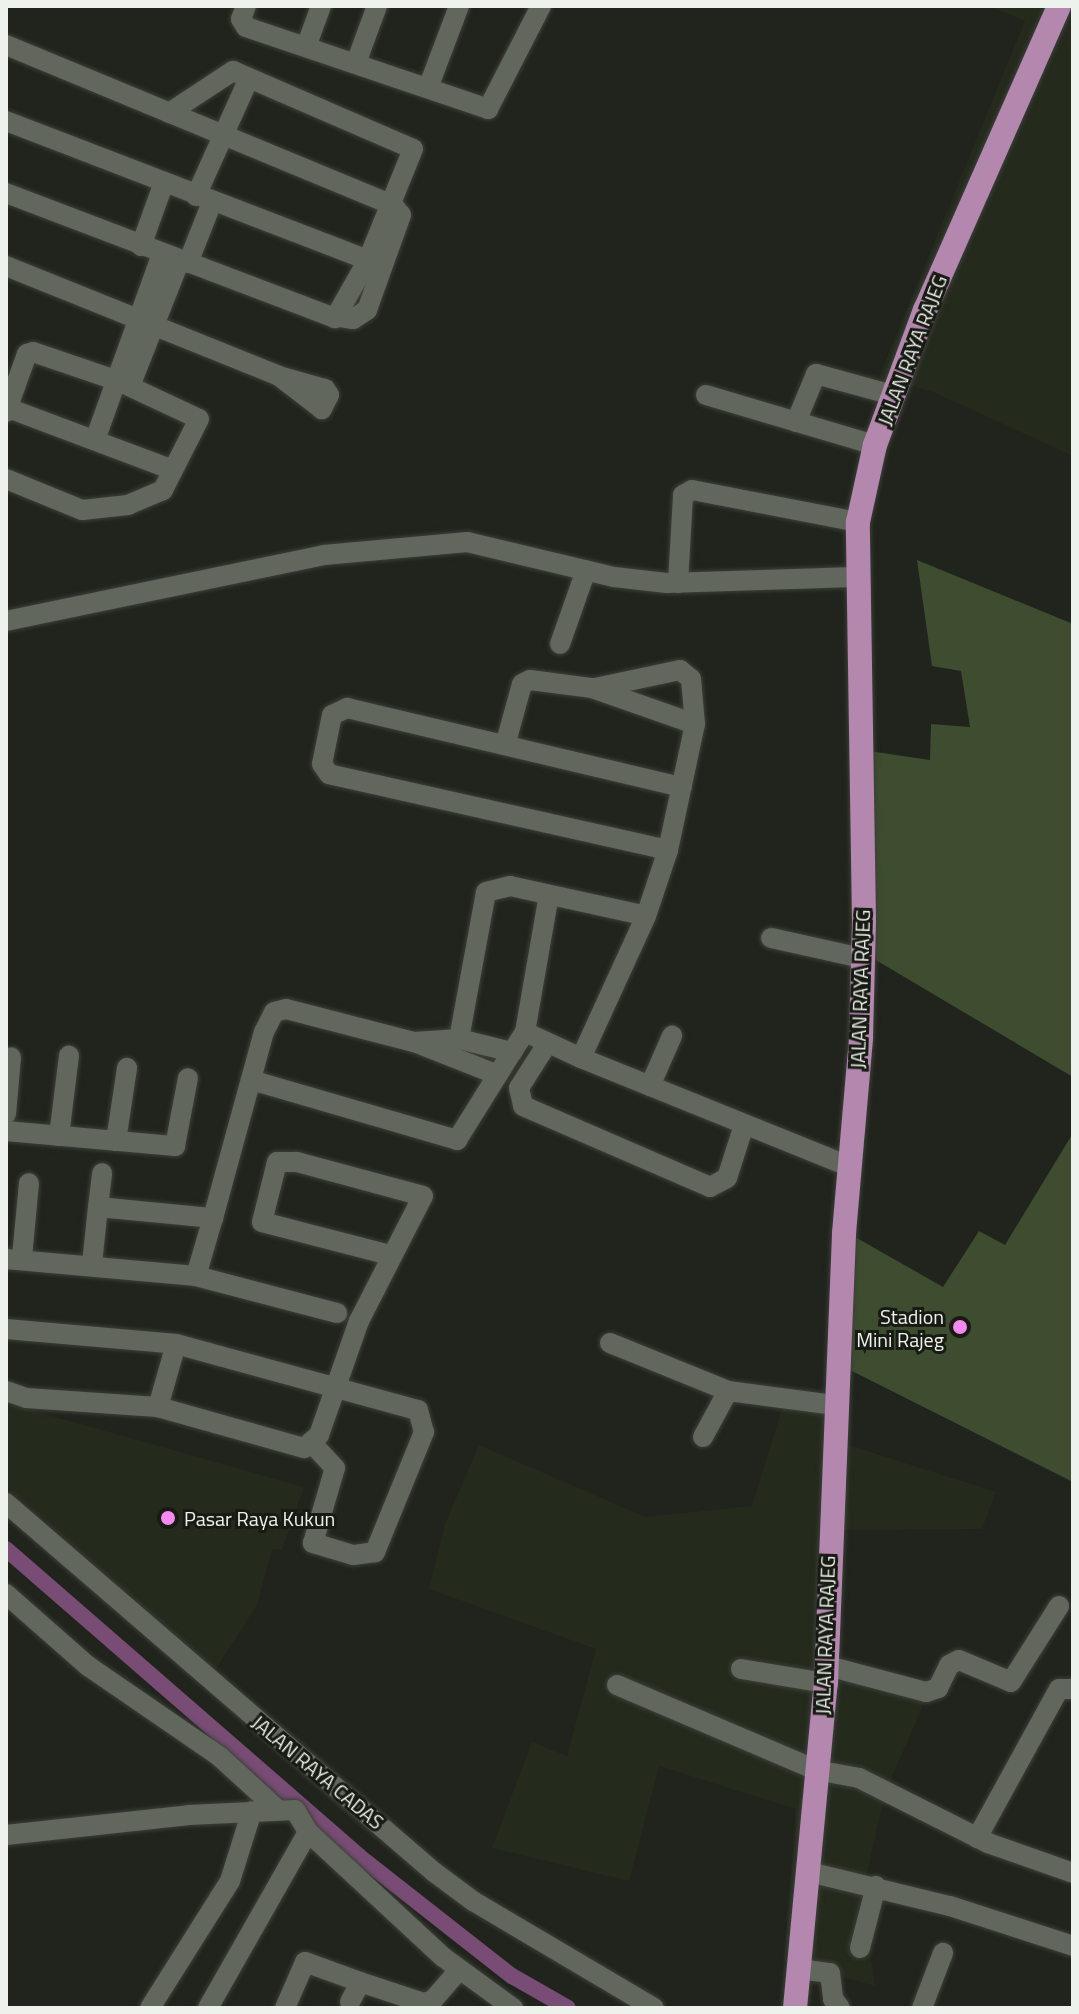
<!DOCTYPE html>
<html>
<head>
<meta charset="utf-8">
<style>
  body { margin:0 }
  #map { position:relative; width:1079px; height:2014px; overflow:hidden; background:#20241c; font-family:"Titillium Web",sans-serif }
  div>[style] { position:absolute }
  .built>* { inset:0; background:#242b1d }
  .green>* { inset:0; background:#3e4d2f }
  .canal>* { height:16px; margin:-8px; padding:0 8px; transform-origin:8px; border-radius:8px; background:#794c76 }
  .roads { filter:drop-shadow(0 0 2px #3c3f39) drop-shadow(0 0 2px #3c3f39) }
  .minor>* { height:20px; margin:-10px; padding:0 10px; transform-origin:10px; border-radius:10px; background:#62675d }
  .major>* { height:24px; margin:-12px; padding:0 12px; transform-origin:12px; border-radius:12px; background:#b487af }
  .dots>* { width:22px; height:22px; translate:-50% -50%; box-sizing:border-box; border:4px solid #171b13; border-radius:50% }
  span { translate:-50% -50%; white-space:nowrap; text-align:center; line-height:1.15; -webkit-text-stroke:6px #171b13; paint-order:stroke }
  .street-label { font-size:20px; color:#eef2ec }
  .poi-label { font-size:20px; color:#eef2ec }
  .right { translate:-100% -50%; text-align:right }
  .left { translate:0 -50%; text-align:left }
  .frame { position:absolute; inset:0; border:8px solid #eef2ec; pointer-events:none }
</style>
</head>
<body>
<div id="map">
  <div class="built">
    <div style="clip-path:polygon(989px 6px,1073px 6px,1073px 456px,933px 392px,879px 377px,1025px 21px)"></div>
    <div style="clip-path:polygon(816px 1401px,836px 1441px,996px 1492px,982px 1529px,840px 1530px,835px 1668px,929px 1692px,885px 1792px,862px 1896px,875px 1986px,784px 1961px,796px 1809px,659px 1766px,629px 1881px,492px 1848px,532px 1742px,567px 1756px,596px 1649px,429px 1589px,445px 1524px,479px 1445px,645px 1517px,752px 1506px,782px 1409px)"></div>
    <div style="clip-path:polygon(6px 1403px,304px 1487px,282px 1550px,272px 1549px,257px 1605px,215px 1670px,6px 1486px)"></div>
  </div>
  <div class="green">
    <div style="clip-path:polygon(917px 560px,1073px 624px,1073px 1077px,864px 953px,869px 751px,930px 760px,931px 724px,970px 727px,961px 671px,932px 666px)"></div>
    <div style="clip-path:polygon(1073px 1133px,1073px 1482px,844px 1367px,855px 1237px,943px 1287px,979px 1231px,1005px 1245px)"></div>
  </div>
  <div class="canal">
    <div style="left:6px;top:1549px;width:469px;rotate:41deg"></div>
    <div style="left:360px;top:1857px;width:193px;rotate:38.1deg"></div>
    <div style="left:512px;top:1976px;width:64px;rotate:29.7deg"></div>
  </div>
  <div class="roads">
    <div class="minor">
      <div style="left:246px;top:6px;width:14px;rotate:111deg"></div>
      <div style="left:241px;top:19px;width:9px;rotate:58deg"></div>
      <div style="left:246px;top:27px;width:256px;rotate:18.7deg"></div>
      <div style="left:488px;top:109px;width:116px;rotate:-62.8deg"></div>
      <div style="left:6px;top:45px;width:413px;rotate:22.5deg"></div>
      <div style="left:306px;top:47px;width:44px;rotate:-69.9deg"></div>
      <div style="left:356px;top:63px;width:61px;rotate:-69.8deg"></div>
      <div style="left:428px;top:88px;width:88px;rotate:-69.3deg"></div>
      <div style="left:169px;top:113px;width:77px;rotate:-33.3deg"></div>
      <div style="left:233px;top:71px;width:196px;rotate:23.4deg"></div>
      <div style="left:413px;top:149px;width:120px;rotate:112.1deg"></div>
      <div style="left:6px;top:121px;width:388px;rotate:21deg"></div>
      <div style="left:368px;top:260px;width:67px;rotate:119.6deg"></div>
      <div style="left:335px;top:318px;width:352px;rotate:-159.2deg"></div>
      <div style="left:196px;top:196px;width:129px;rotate:-65.8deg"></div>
      <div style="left:141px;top:246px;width:68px;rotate:-70.2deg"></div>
      <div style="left:188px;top:263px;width:66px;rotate:-68.5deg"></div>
      <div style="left:6px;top:266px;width:294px;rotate:21.9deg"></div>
      <div style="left:279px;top:376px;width:48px;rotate:15.8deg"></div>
      <div style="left:325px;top:389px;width:7px;rotate:56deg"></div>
      <div style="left:329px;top:395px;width:16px;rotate:117deg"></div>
      <div style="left:322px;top:409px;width:54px;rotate:-142.5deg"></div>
      <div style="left:340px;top:317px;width:13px;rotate:9deg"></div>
      <div style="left:353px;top:319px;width:17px;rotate:-33deg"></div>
      <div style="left:367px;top:310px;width:101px;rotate:-70.3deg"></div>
      <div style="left:401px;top:215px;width:19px;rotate:-129deg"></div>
      <div style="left:130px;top:386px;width:136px;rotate:-68.4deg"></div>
      <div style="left:706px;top:395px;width:176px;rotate:16.5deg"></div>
      <div style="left:8px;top:408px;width:176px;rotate:20.6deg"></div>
      <div style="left:6px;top:412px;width:62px;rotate:-70.1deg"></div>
      <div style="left:27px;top:354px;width:6px;rotate:-18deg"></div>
      <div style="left:33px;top:352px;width:90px;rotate:18.8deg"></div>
      <div style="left:118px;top:381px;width:89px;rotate:25.1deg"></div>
      <div style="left:199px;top:419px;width:80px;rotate:116.9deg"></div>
      <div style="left:163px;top:490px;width:38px;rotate:157deg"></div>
      <div style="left:128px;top:505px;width:46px;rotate:173.8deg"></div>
      <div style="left:82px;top:510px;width:82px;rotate:-157.8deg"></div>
      <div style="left:796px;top:422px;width:52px;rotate:-67.4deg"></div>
      <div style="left:816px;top:374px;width:80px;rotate:15.3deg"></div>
      <div style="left:95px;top:440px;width:198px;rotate:-70.2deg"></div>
      <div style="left:678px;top:583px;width:88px;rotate:-86.7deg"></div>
      <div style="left:683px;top:495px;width:10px;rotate:-29deg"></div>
      <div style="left:692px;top:490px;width:169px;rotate:10.9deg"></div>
      <div style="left:6px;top:621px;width:325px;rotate:-11.7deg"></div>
      <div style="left:324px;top:555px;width:144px;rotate:-5.2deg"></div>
      <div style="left:467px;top:542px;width:151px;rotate:13.4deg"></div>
      <div style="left:614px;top:577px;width:53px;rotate:6.5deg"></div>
      <div style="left:667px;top:583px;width:189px;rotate:-1.8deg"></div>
      <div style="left:560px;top:644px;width:78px;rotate:-70.6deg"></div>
      <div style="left:595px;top:688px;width:87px;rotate:-12deg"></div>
      <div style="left:680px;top:670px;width:14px;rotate:39deg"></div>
      <div style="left:691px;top:679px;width:45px;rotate:84.9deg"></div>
      <div style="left:506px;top:742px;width:60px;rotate:-74.6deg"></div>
      <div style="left:522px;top:684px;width:9px;rotate:-27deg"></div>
      <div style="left:530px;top:680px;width:63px;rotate:7.4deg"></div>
      <div style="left:592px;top:688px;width:109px;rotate:19.3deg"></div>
      <div style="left:695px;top:724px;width:129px;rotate:102.1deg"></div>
      <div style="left:668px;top:850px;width:70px;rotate:108.4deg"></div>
      <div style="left:646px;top:916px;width:156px;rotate:114.6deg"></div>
      <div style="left:581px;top:1058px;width:288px;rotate:22deg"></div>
      <div style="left:668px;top:850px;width:347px;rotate:-167.4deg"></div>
      <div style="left:329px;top:774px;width:12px;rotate:-125deg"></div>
      <div style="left:322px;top:764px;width:50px;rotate:-78.5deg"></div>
      <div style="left:332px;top:715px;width:17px;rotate:-25deg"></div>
      <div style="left:347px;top:708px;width:344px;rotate:13.3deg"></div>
      <div style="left:771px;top:938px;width:92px;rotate:12.5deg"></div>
      <div style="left:525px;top:1032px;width:139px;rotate:-80.1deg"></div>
      <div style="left:459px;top:1039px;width:149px;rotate:-79.6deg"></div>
      <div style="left:486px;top:892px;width:25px;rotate:-14deg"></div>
      <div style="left:510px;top:886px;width:139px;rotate:12.4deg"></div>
      <div style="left:414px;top:1042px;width:45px;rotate:-3.8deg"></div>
      <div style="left:459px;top:1039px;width:55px;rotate:13.8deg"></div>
      <div style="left:512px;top:1052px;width:24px;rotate:-57deg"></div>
      <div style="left:525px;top:1032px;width:62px;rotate:24.9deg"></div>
      <div style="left:547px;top:1044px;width:52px;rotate:122.5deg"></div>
      <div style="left:519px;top:1088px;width:18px;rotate:77deg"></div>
      <div style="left:523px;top:1106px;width:204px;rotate:23.4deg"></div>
      <div style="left:710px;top:1187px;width:19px;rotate:-28deg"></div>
      <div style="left:727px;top:1178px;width:52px;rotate:-72.3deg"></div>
      <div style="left:251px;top:1080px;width:215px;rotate:16.2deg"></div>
      <div style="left:457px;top:1140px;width:104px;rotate:-58deg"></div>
      <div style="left:650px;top:1086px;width:55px;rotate:-66.3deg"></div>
      <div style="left:6px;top:1114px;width:57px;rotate:-85deg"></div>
      <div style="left:6px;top:1131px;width:170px;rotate:5.1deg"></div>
      <div style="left:175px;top:1146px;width:69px;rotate:-79.2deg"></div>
      <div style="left:59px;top:1136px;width:81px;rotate:-82.9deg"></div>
      <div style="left:116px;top:1141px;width:74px;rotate:-81.4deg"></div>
      <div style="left:98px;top:1207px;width:34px;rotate:-83deg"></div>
      <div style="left:22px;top:1257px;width:74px;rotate:-84.6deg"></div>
      <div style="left:6px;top:1259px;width:191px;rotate:5.1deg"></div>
      <div style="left:196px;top:1276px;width:146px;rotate:14.7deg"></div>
      <div style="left:92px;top:1264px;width:57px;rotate:-84deg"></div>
      <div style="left:98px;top:1207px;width:116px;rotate:5.5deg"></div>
      <div style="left:213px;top:1218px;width:193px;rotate:-74.7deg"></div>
      <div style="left:264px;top:1032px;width:22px;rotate:-63deg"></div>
      <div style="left:274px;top:1012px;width:12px;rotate:-14deg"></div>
      <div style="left:286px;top:1009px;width:132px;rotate:14.5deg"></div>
      <div style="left:414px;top:1042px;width:90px;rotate:21.4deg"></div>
      <div style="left:196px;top:1276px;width:60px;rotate:-73.7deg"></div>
      <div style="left:6px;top:1329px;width:171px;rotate:5deg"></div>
      <div style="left:176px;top:1344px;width:251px;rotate:15.3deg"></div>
      <div style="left:418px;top:1410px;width:23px;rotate:75deg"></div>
      <div style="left:424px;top:1432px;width:130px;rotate:112.2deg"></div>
      <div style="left:375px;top:1552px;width:22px;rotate:172deg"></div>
      <div style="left:353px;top:1555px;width:42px;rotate:-163.3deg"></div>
      <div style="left:313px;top:1543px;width:78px;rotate:-73.7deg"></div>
      <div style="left:335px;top:1468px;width:33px;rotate:-133deg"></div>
      <div style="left:610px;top:1343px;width:127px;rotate:22.1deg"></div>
      <div style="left:728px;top:1391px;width:108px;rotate:7.5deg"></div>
      <div style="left:176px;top:1344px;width:66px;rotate:105.9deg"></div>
      <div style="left:158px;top:1407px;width:152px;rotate:15.7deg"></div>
      <div style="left:304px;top:1448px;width:20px;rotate:-41deg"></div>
      <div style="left:319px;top:1435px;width:121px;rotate:-70.7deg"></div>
      <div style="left:359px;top:1321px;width:140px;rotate:-62.9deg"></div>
      <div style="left:423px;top:1196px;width:131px;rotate:-164.9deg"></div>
      <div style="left:297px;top:1162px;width:20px;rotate:180deg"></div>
      <div style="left:277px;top:1162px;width:62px;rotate:104deg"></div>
      <div style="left:262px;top:1222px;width:132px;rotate:14.5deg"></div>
      <div style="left:6px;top:1391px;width:21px;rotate:19deg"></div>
      <div style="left:26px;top:1398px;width:132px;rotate:3.9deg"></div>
      <div style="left:703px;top:1437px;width:52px;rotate:-61.5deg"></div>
      <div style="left:6px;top:1503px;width:565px;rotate:40.77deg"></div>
      <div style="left:434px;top:1872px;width:49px;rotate:36.6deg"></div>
      <div style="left:473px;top:1901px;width:210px;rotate:30.6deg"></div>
      <div style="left:6px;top:1594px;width:109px;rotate:41.3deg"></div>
      <div style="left:88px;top:1666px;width:159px;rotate:34.5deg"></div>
      <div style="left:219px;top:1756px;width:77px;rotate:42.4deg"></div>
      <div style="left:824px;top:1665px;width:106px;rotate:14.8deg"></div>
      <div style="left:926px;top:1692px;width:13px;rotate:-18deg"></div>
      <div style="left:938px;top:1688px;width:25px;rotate:-64deg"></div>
      <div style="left:949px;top:1665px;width:11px;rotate:-27deg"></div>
      <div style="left:959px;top:1660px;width:56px;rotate:22.9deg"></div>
      <div style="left:1011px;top:1682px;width:90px;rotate:-57.7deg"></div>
      <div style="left:741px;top:1669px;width:86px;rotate:9.4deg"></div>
      <div style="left:617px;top:1685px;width:216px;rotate:23.1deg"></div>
      <div style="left:816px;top:1770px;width:44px;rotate:10.5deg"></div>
      <div style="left:859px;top:1778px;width:144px;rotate:26.7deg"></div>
      <div style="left:988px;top:1843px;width:90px;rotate:19.4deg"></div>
      <div style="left:6px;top:1835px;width:184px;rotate:-6.2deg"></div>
      <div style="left:189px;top:1815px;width:106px;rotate:-2.7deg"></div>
      <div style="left:295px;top:1810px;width:26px;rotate:59deg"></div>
      <div style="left:308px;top:1832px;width:184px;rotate:42.8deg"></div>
      <div style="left:443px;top:1957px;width:87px;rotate:36.1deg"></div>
      <div style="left:977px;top:1838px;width:170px;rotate:-61.2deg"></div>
      <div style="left:1059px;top:1689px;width:14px"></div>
      <div style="left:809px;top:1872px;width:145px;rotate:13.6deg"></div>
      <div style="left:950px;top:1906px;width:129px;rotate:18deg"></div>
      <div style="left:860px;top:1948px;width:64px;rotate:-75.5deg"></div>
      <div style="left:800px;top:1969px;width:30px;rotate:8deg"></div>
      <div style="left:830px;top:1973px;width:26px;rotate:83deg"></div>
      <div style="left:833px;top:1999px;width:11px;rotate:52deg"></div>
      <div style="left:350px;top:2002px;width:22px;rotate:-63deg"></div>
      <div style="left:360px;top:1982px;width:67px;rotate:18.2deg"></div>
      <div style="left:424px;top:2003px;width:9px;rotate:-18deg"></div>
      <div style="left:433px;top:2000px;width:40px;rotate:-49deg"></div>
      <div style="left:150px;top:2008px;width:150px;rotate:-57.8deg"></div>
      <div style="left:230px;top:1881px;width:73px;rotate:-72.6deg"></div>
      <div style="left:208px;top:2008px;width:202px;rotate:-60.4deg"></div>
      <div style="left:285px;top:2008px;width:50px;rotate:-66.5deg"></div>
      <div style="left:305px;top:1962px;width:59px;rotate:20deg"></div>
      <div style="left:922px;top:2008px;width:59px;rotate:-69.1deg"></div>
    </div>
    <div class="major">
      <div style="left:795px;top:2008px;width:326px;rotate:-84.6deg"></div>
      <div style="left:826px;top:1683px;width:450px;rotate:-87.7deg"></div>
      <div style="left:844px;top:1233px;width:197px;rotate:-85deg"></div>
      <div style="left:861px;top:1037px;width:117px;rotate:-88.5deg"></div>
      <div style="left:864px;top:920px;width:398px;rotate:-90.9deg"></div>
      <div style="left:858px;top:522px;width:79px;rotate:-77.6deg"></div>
      <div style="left:875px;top:445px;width:144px;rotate:-69.7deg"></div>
      <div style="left:925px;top:310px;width:332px;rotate:-66.2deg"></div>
    </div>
  </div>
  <div class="dots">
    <div style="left:960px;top:1327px;background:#f589ef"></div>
    <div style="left:168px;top:1518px;background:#f589ef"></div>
  </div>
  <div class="street-label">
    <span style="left:912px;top:350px;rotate:-69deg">JALAN RAYA RAJEG</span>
    <span style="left:860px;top:989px;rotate:-88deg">JALAN RAYA RAJEG</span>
    <span style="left:825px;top:1635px;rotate:-88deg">JALAN RAYA RAJEG</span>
    <span style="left:318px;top:1772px;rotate:40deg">JALAN RAYA CADAS</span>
  </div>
  <div class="poi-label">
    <span class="right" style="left:944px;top:1328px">Stadion<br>Mini Rajeg</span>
    <span class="left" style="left:184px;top:1518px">Pasar Raya Kukun</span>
  </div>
  <div class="frame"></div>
</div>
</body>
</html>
